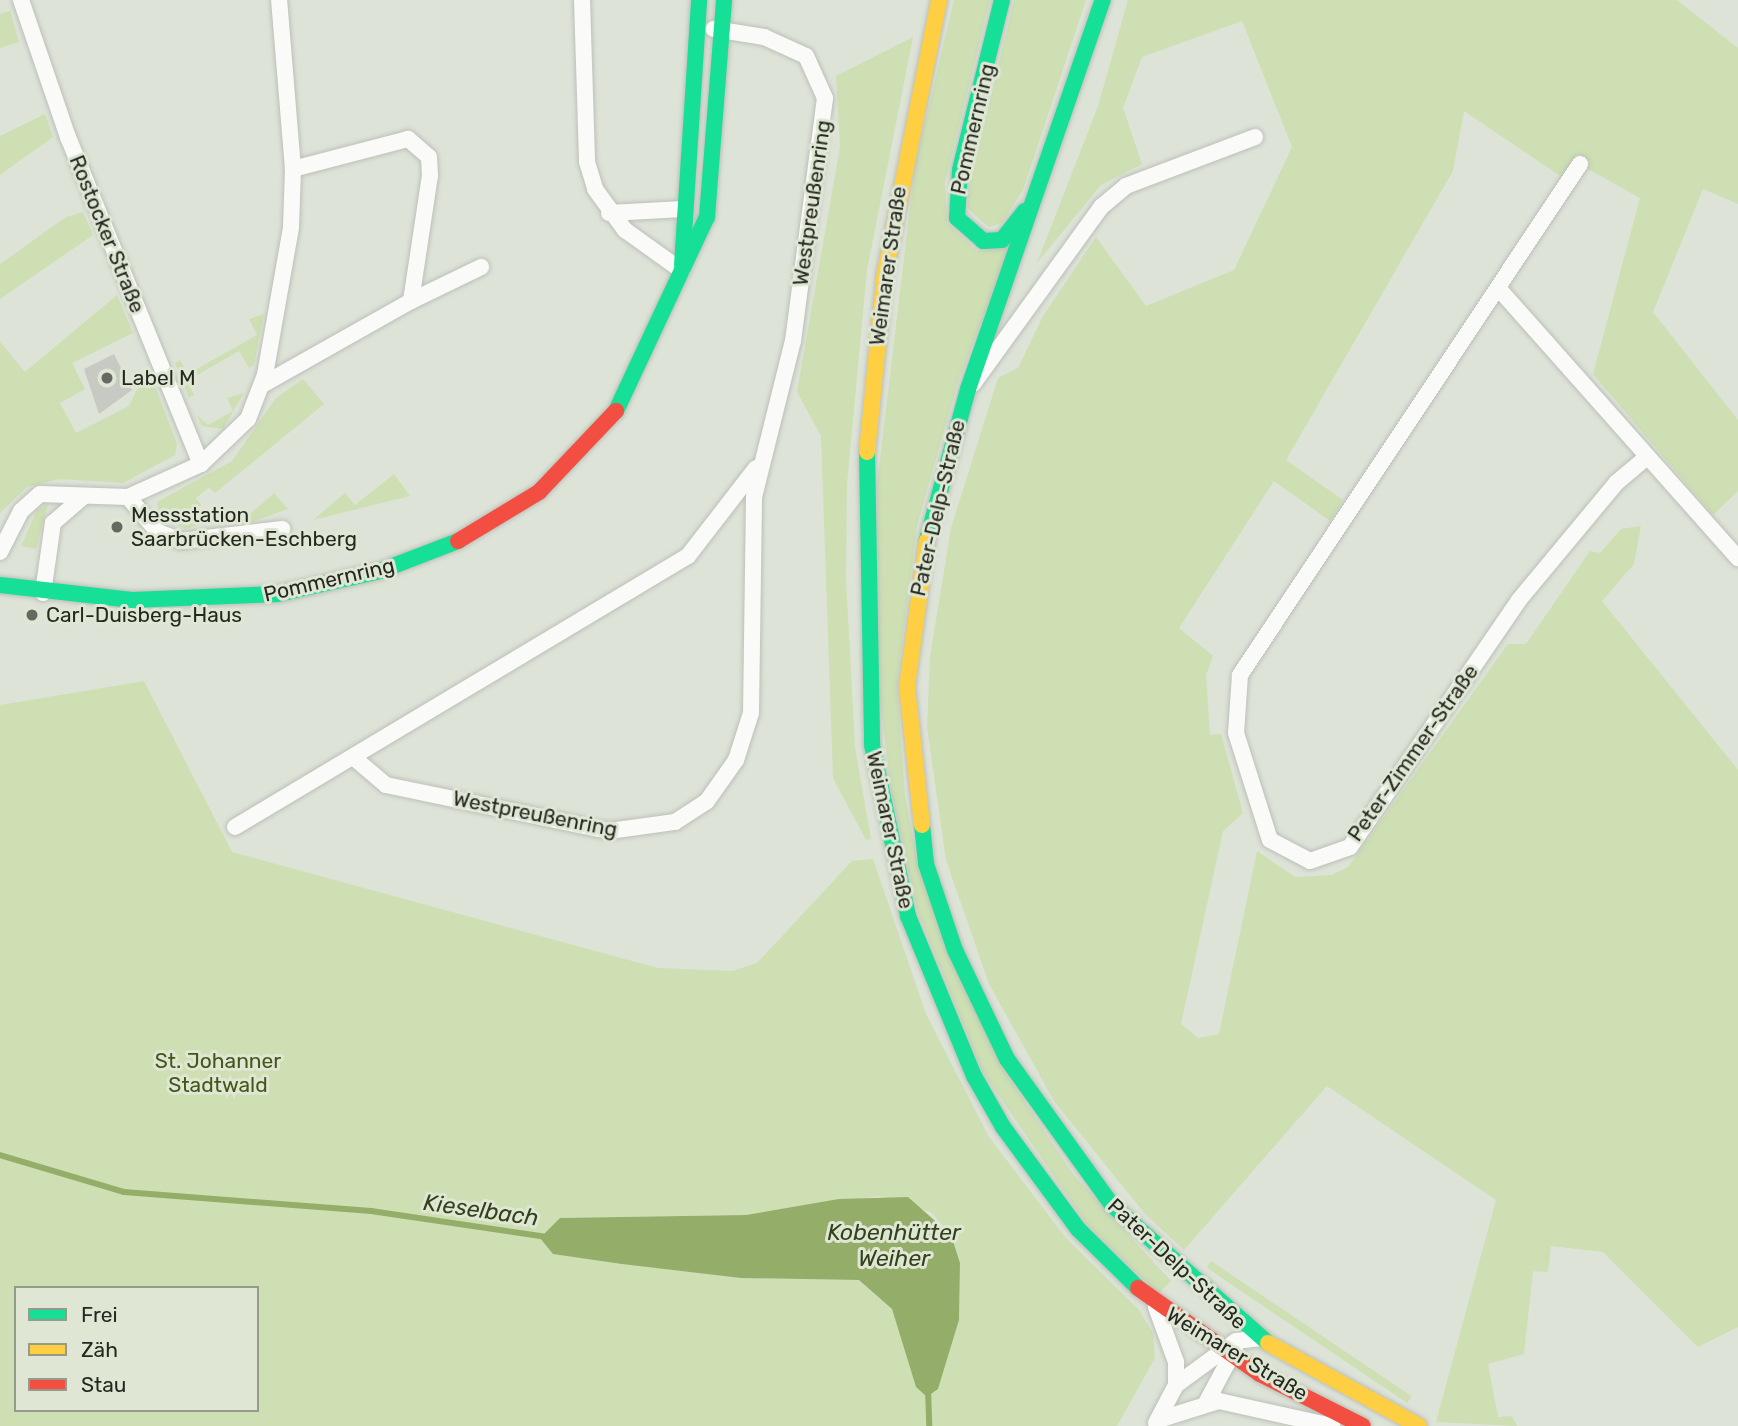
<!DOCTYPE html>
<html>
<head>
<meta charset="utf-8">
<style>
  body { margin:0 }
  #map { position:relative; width:1738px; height:1426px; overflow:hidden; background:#dee3d8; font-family:Rubik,sans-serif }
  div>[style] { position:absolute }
  .green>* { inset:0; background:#cddfb3; transform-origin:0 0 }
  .water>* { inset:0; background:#94ad69 }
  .stream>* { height:6px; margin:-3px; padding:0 3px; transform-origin:3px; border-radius:3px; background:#94ad69 }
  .building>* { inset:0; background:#c6cac2 }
  .roads { filter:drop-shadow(0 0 2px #bcc0b8) drop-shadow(0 0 2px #bcc0b8) }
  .street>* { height:16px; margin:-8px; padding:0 8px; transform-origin:8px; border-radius:8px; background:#fafbf9 }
  .fast>* { height:16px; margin:-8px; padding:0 8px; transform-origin:8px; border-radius:8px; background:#16e098 }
  .slow>* { height:16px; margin:-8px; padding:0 8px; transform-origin:8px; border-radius:8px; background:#ffcf43 }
  .jam>* { height:16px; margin:-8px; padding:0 8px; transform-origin:8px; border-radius:8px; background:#f24e42 }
  .dots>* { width:19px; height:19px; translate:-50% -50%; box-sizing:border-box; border:4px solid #dfe7d4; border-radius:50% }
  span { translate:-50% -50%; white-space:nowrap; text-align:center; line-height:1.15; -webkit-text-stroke:6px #dfe7d4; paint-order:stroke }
  .street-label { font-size:21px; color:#252821 }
  .poi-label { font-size:21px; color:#252821 }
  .left { translate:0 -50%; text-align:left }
  .park-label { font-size:21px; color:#425817 }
  .water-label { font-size:23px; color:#33411b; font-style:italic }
  .legend { position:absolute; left:14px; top:1286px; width:245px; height:126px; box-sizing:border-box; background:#dfe7d4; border:2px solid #959b8c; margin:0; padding:9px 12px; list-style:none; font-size:21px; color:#252821 }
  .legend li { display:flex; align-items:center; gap:14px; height:35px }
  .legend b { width:35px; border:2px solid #959b8c }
</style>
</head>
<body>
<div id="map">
  <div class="green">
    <div style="clip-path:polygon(954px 0,990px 0,945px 183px,947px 223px,977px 251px,1010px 248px,958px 382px,917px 526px,897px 685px,905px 795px,918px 866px,999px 1063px,1073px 1174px,1171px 1281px,1158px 1294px,1086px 1223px,982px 1071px,918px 912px,892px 796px,878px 685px,877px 485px,915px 165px)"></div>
    <div style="clip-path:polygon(1014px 0,1086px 0,1023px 190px,1002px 223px,989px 227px,968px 209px,968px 192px)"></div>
    <div style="clip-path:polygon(1128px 0,1677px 0,1738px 48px,1738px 204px,1703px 189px,1653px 312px,1738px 420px,1738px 491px,1713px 515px,1593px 374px,1640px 198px,1574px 161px,1562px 177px,1464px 111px,1453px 171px,1286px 460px,1343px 500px,1330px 521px,1274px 481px,1179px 628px,1213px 656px,1206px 675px,1210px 735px,1221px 734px,1243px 813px,1223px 831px,1181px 1024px,1198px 1038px,1219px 1034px,1257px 851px,1295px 877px,1332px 875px,1348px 867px,1508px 644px,1526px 644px,1590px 551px,1600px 553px,1621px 529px,1641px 526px,1634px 564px,1602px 601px,1738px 770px,1738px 1327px,1698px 1347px,1603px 1252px,1551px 1246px,1548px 1272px,1533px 1271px,1524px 1354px,1488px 1364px,1498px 1417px,1512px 1416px,1517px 1426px,1436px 1422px,1496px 1200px,1327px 1086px,1184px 1250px,1145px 1214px,1054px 1101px,989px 984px,946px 860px,927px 727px,930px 657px,951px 528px,998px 378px,1018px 368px,1043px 316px,1096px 237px,1146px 306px,1234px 270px,1292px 147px,1242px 21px,1142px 57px,1123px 108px,1142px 164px,1101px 185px,1037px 263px,1098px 106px)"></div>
    <div style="clip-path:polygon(10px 11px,19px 42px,0 48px,0 14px)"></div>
    <div style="clip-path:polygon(913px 37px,867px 270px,847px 483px,846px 578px,855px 747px,871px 839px,866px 840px,833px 778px,821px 436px,797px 392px,840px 147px,836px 76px)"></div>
    <div style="clip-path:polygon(45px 114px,53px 137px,0 175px,0 136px)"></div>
    <div style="clip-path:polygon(83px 212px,93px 235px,0 299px,0 264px,66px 217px)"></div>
    <div style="clip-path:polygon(117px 295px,133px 333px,72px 363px,85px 389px,60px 403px,76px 433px,129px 406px,137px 389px,153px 381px,177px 444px,175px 455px,123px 483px,59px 479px,27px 487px,0 513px,0 342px,25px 372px)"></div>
    <div style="clip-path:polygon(264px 314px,254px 365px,249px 368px,239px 351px,187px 381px,194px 395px,189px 398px,175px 363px,180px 360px,188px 374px,257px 335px,249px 319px)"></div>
    <div style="clip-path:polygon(303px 379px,324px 404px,215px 493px,209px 487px,196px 498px,201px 505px,194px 511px,205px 523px,185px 529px,159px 517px,157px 502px,232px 461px,276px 398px)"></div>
    <div style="clip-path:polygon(244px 393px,223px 429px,202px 426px,197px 415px,208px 425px,233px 411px,227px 398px)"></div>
    <div style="clip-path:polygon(394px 474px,410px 496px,313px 520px,345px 493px,355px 505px)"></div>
    <div style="clip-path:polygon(274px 493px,288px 509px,233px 529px)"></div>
    <div style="clip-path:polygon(48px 504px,36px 549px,21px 546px,37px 510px)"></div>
    <div style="clip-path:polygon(evenodd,144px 681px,232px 852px,658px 968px,732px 971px,757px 963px,852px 861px,873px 859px,926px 1014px,989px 1137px,1066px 1238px,1139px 1310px,1153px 1333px,1155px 1358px,1117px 1426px,0 1426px,0 705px,144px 681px,879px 1196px,931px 1212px,951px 1235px,960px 1263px,959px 1320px,938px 1389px,928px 1397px,916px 1387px,892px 1309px,859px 1280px,741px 1278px,553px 1254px,560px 1218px,746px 1215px,879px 1196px,144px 681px,16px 1288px,257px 1288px,257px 1410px,16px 1410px,16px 1288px)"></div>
    <div style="left:1211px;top:1261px;width:242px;height:8px;rotate:34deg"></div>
  </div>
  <div class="water">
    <div style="clip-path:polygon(908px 1197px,951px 1235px,960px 1263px,959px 1320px,938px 1389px,927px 1397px,916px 1387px,892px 1309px,859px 1280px,741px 1278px,622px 1264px,553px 1254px,540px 1238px,560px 1218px,746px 1215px,839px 1199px)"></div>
  </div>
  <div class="stream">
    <div style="left:0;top:1155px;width:129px;rotate:16.6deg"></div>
    <div style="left:124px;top:1192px;width:248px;rotate:4.4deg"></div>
    <div style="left:371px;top:1211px;width:178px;rotate:8.4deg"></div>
    <div style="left:928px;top:1389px;width:37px;rotate:88deg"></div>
  </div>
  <div class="building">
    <div style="clip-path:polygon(114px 354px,132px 390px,99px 414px,84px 369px)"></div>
  </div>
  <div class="roads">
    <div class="street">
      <div style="left:21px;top:0;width:145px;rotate:71.1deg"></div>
      <div style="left:68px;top:137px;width:353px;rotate:67.9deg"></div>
      <div style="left:582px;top:0;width:162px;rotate:88.2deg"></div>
      <div style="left:587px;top:162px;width:28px;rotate:73deg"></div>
      <div style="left:595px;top:189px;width:51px;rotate:53.8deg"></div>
      <div style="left:625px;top:230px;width:70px;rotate:35.7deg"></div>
      <div style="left:1580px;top:164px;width:614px;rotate:123.64deg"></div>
      <div style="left:1240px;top:675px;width:58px;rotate:93.9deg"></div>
      <div style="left:1236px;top:733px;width:112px;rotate:72.4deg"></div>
      <div style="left:1270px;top:840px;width:45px;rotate:27.7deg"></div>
      <div style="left:1310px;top:861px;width:42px;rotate:-19.3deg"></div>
      <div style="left:1350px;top:847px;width:299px;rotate:-55.6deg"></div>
      <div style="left:1519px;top:600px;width:152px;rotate:-50.3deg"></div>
      <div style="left:1616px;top:483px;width:39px;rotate:-40deg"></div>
      <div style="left:609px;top:213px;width:74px;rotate:-3.1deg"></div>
      <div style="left:1499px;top:289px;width:360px;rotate:48.4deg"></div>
      <div style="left:411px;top:301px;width:78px;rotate:-25.9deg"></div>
      <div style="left:973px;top:384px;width:218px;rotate:-54.1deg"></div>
      <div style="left:1101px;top:207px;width:33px;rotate:-40deg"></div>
      <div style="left:1126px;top:186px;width:138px;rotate:-20.8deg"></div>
      <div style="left:262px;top:385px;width:171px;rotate:-29.4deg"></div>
      <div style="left:411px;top:301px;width:126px;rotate:-81.4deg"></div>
      <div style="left:430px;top:176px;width:19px;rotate:-93deg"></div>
      <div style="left:429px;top:157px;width:28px;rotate:-139deg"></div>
      <div style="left:408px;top:139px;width:119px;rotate:165.4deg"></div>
      <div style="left:128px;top:497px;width:46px;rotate:49.4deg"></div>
      <div style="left:158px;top:532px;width:25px;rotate:21deg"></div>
      <div style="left:181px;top:541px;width:102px;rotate:-6.8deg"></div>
      <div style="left:0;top:552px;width:46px;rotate:-62.9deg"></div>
      <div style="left:21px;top:511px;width:25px;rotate:-42deg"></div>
      <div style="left:40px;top:494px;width:88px;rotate:2deg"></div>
      <div style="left:128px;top:497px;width:80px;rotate:-24.3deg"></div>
      <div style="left:201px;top:464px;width:65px;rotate:-43.8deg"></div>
      <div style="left:248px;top:419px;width:47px;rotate:-68.9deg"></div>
      <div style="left:265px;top:375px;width:150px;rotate:-80deg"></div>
      <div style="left:291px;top:227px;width:58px;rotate:-88deg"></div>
      <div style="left:293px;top:169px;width:170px;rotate:-94.7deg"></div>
      <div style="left:43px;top:593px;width:71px;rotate:-81.9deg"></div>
      <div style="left:53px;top:523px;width:40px;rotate:-41deg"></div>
      <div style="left:353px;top:757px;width:43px;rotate:40.3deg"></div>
      <div style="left:386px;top:785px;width:228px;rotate:11.7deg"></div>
      <div style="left:609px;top:831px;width:67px;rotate:-7.8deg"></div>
      <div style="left:675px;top:822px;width:38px;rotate:-33deg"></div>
      <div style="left:707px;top:801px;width:50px;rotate:-54.7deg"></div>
      <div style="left:736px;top:760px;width:49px;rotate:-72.3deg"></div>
      <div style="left:751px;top:713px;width:216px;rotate:-89.2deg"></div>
      <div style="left:754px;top:497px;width:161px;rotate:-76deg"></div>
      <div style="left:793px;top:341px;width:245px;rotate:-82.5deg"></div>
      <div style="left:825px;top:98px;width:46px;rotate:-114.3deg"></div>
      <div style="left:806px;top:56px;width:46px;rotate:-155.7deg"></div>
      <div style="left:764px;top:37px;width:51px;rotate:-170.9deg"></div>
      <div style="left:235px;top:827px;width:528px;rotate:-30.89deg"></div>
      <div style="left:688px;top:556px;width:111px;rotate:-52.3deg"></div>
      <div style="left:1156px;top:1307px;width:59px;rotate:70deg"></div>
      <div style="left:1176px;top:1362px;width:23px;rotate:90deg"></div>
      <div style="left:1176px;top:1385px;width:43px;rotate:117.8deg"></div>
      <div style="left:1176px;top:1385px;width:74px;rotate:-36.3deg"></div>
      <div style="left:1236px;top:1341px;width:23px;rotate:-7deg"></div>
      <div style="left:1206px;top:1403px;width:61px;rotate:-61.8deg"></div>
      <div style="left:1158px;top:1420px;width:64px;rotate:-17.3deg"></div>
      <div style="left:1219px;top:1401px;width:116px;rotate:12.5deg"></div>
    </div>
    <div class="fast">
      <div style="left:1002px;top:0;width:175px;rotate:103.9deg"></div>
      <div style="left:960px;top:170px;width:48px;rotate:93.6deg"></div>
      <div style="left:957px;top:218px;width:35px;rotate:41deg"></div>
      <div style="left:983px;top:241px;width:19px;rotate:-3deg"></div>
      <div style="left:1002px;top:240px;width:37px;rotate:-52deg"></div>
      <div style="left:682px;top:265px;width:266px;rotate:-86.3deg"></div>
      <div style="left:616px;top:411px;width:214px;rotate:-64.9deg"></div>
      <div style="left:707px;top:217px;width:218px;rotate:-85.5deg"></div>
      <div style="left:867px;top:452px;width:293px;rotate:89deg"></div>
      <div style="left:872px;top:745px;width:175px;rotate:78.1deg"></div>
      <div style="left:908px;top:916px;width:173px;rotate:67.6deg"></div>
      <div style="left:974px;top:1076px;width:59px;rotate:60.4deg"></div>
      <div style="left:1003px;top:1127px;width:127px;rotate:53.7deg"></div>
      <div style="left:1078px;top:1229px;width:84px;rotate:44.5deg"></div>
      <div style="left:927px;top:540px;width:156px;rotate:-74.8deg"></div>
      <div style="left:968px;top:389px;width:412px;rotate:-70.9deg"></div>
      <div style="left:0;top:585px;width:133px;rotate:6.5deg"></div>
      <div style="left:132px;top:600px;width:146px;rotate:-2.4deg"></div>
      <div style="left:278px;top:594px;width:105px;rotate:-12.7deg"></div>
      <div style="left:380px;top:571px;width:84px;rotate:-21deg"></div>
      <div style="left:922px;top:825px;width:39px;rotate:84deg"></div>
      <div style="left:926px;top:864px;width:91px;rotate:71.4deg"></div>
      <div style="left:955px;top:950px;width:121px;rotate:64.5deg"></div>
      <div style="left:1007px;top:1059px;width:180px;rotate:54.3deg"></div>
      <div style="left:1112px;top:1205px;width:208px;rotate:41.5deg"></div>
    </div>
    <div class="slow">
      <div style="left:867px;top:452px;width:180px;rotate:-84.3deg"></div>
      <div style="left:885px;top:273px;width:278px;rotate:-78.8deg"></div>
      <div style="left:922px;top:825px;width:140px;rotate:-96.2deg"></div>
      <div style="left:907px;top:686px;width:147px;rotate:-82.2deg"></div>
      <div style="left:1268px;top:1343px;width:172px;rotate:28.8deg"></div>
    </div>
    <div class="jam">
      <div style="left:458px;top:541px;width:95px;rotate:-31.2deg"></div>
      <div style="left:539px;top:492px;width:112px;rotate:-46.5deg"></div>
      <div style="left:1138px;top:1288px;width:149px;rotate:35.2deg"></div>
      <div style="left:1260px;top:1374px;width:115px;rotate:26.8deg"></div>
    </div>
  </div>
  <div class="dots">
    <div style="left:107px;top:378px;background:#666961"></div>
    <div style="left:117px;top:527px;background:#666961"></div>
    <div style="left:32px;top:615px;background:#666961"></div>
  </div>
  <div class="street-label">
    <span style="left:973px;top:129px;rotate:-77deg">Pommernring</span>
    <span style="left:812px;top:203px;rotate:-82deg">Westpreußenring</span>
    <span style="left:107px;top:234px;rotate:68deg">Rostocker Straße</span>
    <span style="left:888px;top:266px;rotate:-82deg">Weimarer Straße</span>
    <span style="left:938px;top:508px;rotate:-77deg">Pater-Delp-Straße</span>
    <span style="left:329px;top:580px;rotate:-13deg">Pommernring</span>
    <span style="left:1413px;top:753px;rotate:-55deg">Peter-Zimmer-Straße</span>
    <span style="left:535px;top:814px;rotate:11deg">Westpreußenring</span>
    <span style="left:890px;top:830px;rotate:78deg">Weimarer Straße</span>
    <span style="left:1177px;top:1264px;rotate:43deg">Pater-Delp-Straße</span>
    <span style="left:1237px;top:1354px;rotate:31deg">Weimarer Straße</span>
  </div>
  <div class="poi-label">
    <span class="left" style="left:121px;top:378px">Label M</span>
    <span class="left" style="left:131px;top:527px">Messstation<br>Saarbrücken-Eschberg</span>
    <span class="left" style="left:46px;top:615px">Carl-Duisberg-Haus</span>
  </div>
  <div class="park-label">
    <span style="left:218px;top:1073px">St. Johanner<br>Stadtwald</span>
  </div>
  <div class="water-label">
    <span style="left:481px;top:1210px;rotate:8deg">Kieselbach</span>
    <span style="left:894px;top:1245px">Kobenhütter<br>Weiher</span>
  </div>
  <ul class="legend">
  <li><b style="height:9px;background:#16e098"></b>Frei</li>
  <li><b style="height:9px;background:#ffcf43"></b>Zäh</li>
  <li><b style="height:9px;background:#f24e42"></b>Stau</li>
  </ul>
</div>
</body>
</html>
